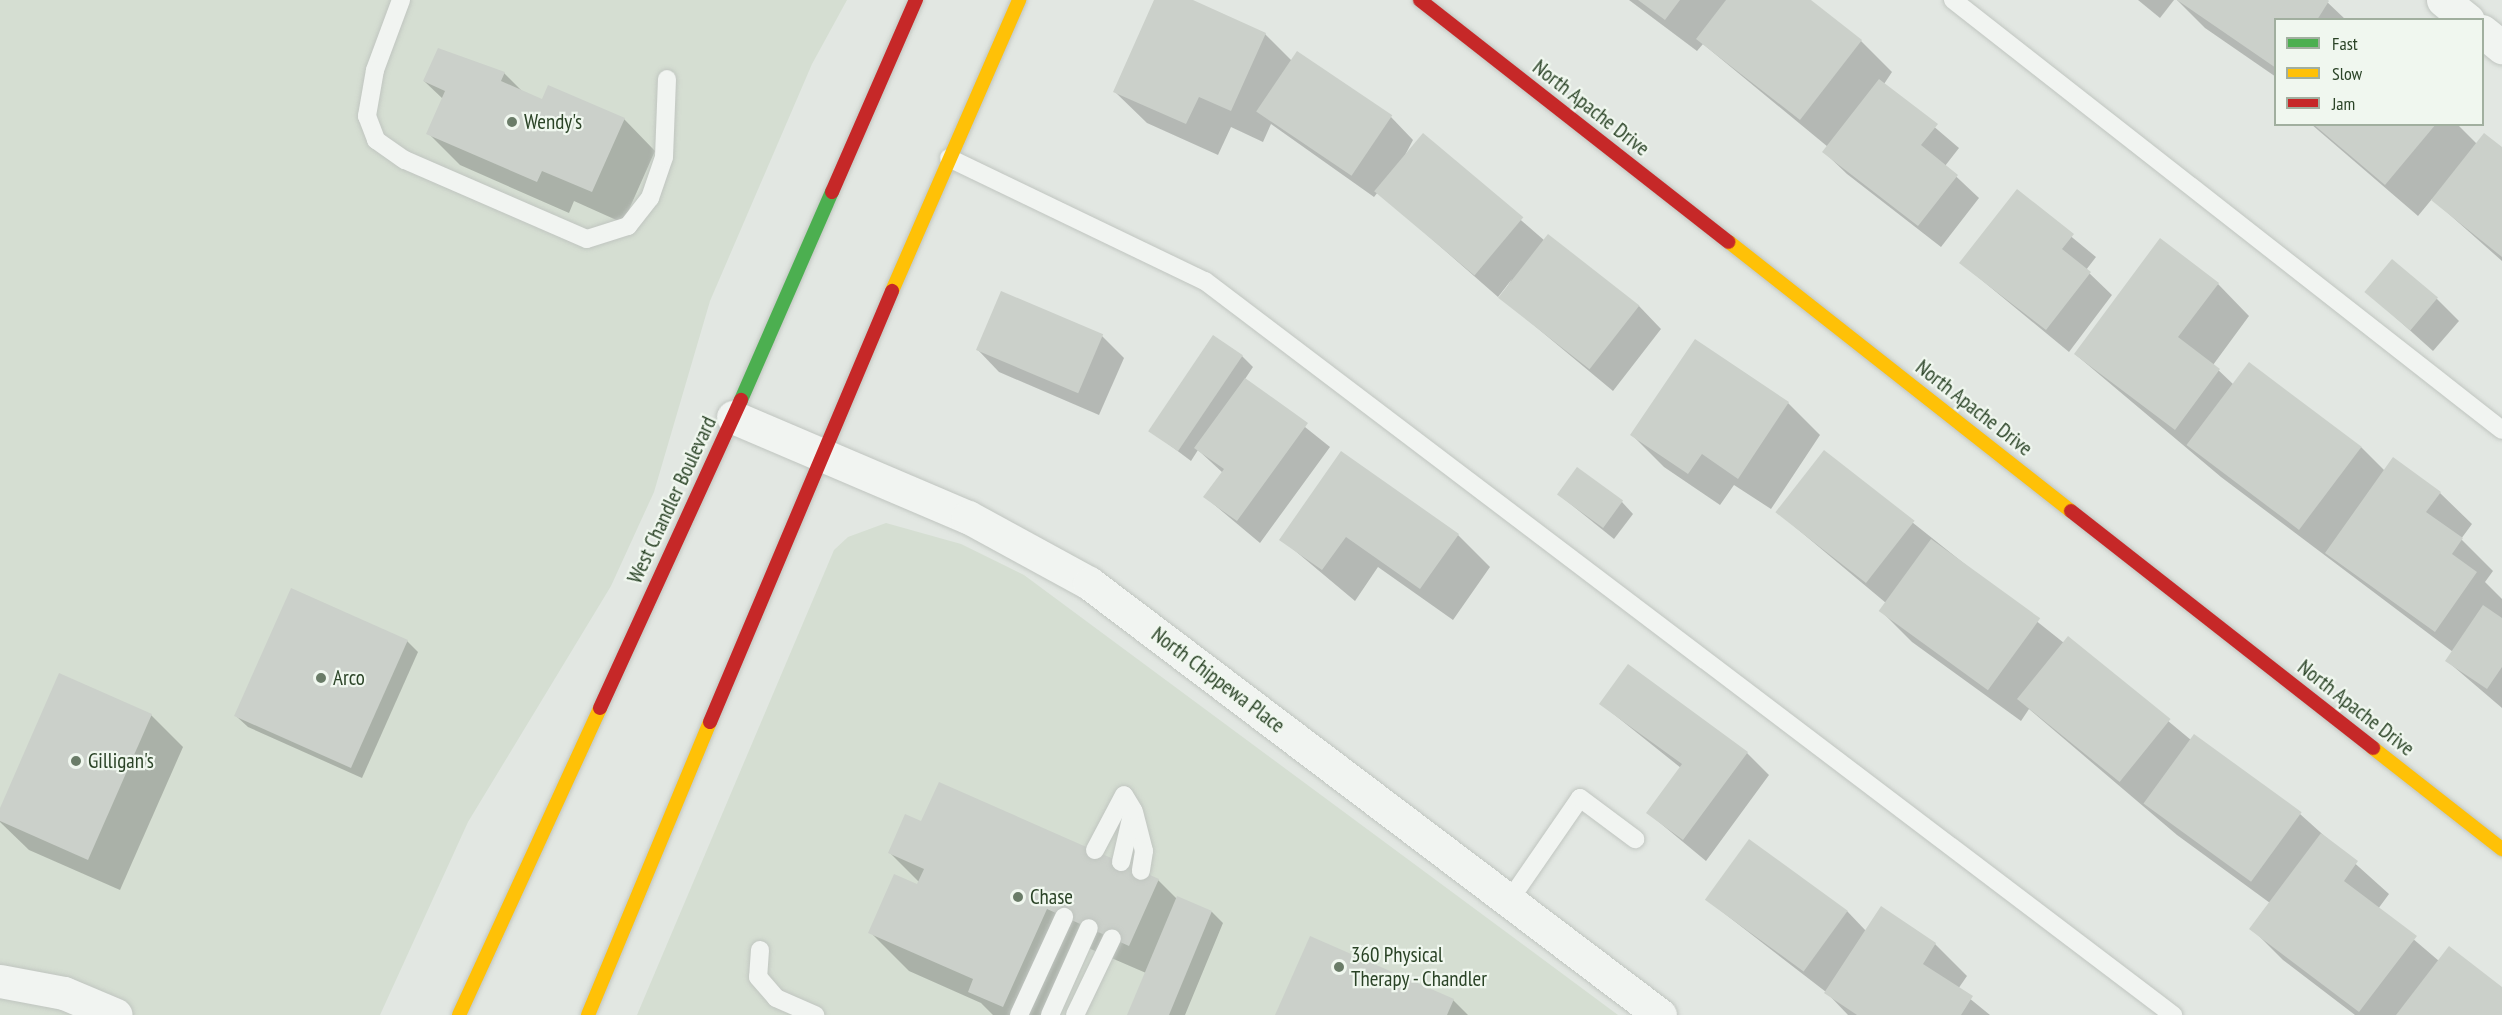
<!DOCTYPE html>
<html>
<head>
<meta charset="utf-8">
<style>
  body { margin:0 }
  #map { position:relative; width:2502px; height:1015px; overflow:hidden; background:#e2e7e2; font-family:"PT Sans Narrow",sans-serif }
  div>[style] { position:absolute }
  .built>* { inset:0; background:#d5ded2 }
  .shadow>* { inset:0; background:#0003 }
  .building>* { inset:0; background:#cbd0ca; transform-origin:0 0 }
  .roads { filter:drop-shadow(0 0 2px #c0c5c0) drop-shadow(0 0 2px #c0c5c0) }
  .lane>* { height:18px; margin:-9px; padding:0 9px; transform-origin:9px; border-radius:9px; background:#f1f4f1 }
  .street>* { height:33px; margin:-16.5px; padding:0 16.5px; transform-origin:16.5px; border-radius:16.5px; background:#f1f4f1 }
  .fast>* { height:14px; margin:-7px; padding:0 7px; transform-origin:7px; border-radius:7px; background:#4caf50 }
  .slow>* { height:14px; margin:-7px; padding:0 7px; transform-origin:7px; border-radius:7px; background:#ffc107 }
  .jam>* { height:14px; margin:-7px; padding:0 7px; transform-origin:7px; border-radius:7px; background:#c62828 }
  .dots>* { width:16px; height:16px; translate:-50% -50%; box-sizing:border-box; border:3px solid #f0f7ef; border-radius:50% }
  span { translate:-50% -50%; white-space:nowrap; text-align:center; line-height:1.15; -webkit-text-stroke:4.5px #f0f7ef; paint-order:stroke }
  .street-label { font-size:21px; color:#2a4326 }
  .poi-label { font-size:21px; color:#2a4326 }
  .left { translate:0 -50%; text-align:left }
  .legend { position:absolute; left:2274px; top:18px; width:210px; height:108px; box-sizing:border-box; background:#f0f7ef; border:2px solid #a1af9f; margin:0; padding:8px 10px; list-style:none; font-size:18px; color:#2a4326 }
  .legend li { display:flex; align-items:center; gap:12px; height:30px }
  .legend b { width:30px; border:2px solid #a1af9f }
</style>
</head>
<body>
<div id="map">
  <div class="built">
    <div style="clip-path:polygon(0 0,847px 0,812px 64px,710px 301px,654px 492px,611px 586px,468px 822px,380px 1015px,0 1015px)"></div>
    <div style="clip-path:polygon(886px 523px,961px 544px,1024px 575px,1618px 1015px,637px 1015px,834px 550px,848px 537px)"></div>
  </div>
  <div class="shadow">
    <div style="clip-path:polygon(1156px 0,1189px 0,1265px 34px,1292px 61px,1297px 54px,1391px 117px,1413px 140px,1404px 157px,1423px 135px,1545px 241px,1639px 306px,1661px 329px,1613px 391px,1501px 298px,1512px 279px,1498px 297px,1378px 192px,1374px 197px,1271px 124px,1263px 142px,1231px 127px,1218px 155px,1147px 123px,1115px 92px)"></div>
    <div style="clip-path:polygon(1629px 0,1808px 0,1861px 41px,1892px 72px,1884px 84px,1959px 148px,1945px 166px,1979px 198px,1941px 247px,1847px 174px,1824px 152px,1828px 147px,1703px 44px,1697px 51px)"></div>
    <div style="clip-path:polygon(2138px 0,2174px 0,2160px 18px)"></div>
    <div style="clip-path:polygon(2177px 0,2325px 0,2346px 20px,2276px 20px,2276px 77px,2205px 28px)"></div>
    <div style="clip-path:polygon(504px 73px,524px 93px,543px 101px,624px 119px,655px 151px,623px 223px,574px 201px,569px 213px,460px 165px,428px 133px,443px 99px,424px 81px)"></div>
    <div style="clip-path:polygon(2311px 124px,2457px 124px,2477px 144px,2502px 149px,2502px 261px,2432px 199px,2418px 216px)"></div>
    <div style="clip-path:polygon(2017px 192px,2096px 257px,2086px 270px,2112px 295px,2069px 352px,1961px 263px)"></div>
    <div style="clip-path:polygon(2218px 284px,2249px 316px,2213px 365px,2234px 385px,2361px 447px,2385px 471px,2440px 493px,2472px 524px,2461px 539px,2493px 571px,2485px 582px,2502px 599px,2502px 708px,2447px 661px,2453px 652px,2221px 477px,2075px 354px)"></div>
    <div style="clip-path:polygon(2366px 291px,2437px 299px,2459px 321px,2433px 351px)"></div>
    <div style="clip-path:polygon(1102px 336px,1124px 358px,1099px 415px,999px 372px,977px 349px)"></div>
    <div style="clip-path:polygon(1242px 356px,1253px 367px,1245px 379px,1330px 447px,1260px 543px,1205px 497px,1223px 473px,1198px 450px,1191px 461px,1151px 431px)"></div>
    <div style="clip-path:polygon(1788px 403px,1820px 435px,1771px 509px,1734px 485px,1720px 505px,1664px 467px,1632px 435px)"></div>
    <div style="clip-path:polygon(1824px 452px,2064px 643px,2068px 638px,2191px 740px,2300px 814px,2389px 894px,2378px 909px,2439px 961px,2502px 989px,2502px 1015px,2355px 1015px,2283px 960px,2251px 928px,2270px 903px,2177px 835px,2029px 709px,2021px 721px,1912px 642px,1881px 611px,1886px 603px,1777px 512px)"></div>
    <div style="clip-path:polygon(1341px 453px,1458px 535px,1490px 567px,1453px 620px,1378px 567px,1355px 601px,1281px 539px)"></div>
    <div style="clip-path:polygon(1558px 494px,1622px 502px,1633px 514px,1614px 539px)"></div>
    <div style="clip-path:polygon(407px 641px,418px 652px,362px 778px,248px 727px,236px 716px)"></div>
    <div style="clip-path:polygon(1601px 704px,1747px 753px,1769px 775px,1706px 861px,1648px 813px,1681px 768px)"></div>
    <div style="clip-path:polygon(151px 715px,183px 747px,120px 890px,29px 850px,0 822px,0 812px)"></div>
    <div style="clip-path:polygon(922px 823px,1158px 880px,1177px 899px,1212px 912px,1223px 923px,1185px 1015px,1128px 1015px,1146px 973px,1086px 947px,1055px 1015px,993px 1015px,981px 1003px,909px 971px,870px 932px,917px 886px,919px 882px,890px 853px)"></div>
    <div style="clip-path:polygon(1707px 900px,1847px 911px,1866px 931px,1935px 944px,1967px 976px,1958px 989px,1990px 1015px,1848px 1015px,1826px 992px)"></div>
    <div style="clip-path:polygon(1453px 1000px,1468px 1015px,1277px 1015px)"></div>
  </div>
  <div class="building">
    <div style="clip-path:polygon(1154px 0,1193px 0,1266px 33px,1231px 111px,1199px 97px,1186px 124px,1113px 92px)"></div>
    <div style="clip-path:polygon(1638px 0,1680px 0,1665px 20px)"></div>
    <div style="clip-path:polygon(1726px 0,1811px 0,1862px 40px,1800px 120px,1696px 39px)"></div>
    <div style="clip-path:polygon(2177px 0,2328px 0,2329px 1px,2317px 20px,2276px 20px,2276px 68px)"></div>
    <div style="clip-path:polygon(438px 48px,505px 72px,501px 81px,542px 99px,548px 85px,625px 118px,592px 192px,542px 171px,537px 182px,426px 134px,445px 91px,423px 81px)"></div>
    <div style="left:1297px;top:51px;width:115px;height:73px;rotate:34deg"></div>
    <div style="clip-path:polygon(1879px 79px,1938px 124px,1921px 145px,1958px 175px,1918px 226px,1822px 152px)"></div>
    <div style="clip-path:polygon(2313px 124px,2436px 124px,2385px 185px)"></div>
    <div style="left:1423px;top:133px;width:131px;height:76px;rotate:40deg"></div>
    <div style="clip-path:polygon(2484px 133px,2502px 147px,2502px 257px,2431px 200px)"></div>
    <div style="clip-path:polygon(2017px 189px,2074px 234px,2062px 249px,2091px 272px,2046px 330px,1959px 263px)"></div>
    <div style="left:1548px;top:234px;width:116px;height:81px;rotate:38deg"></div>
    <div style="clip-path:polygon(2160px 238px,2219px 283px,2178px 337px,2220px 369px,2175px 430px,2074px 354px)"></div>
    <div style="left:2392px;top:259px;width:60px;height:43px;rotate:40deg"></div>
    <div style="left:1001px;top:291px;width:111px;height:64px;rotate:23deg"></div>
    <div style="left:1213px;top:335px;width:36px;height:116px;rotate:34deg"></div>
    <div style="clip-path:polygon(1695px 339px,1789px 402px,1738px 479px,1702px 454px,1688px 474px,1630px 435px)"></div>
    <div style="left:2249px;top:362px;width:141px;height:104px;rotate:37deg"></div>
    <div style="clip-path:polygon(1245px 378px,1308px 423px,1237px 521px,1203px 497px,1224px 469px,1194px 448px)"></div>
    <div style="left:1824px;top:450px;width:115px;height:79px;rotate:38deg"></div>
    <div style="clip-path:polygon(1341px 451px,1459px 534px,1420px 589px,1346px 537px,1322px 570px,1279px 540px)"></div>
    <div style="clip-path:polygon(2393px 457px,2441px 492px,2426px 512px,2463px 538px,2452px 554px,2477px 572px,2435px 632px,2325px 553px)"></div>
    <div style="left:1577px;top:467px;width:57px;height:34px;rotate:36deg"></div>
    <div style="left:1931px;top:539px;width:135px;height:89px;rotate:36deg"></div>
    <div style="left:291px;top:588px;width:128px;height:140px;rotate:24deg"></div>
    <div style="clip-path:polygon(2483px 605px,2502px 618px,2502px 667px,2487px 689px,2445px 661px)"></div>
    <div style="left:2068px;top:636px;width:132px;height:81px;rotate:39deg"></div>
    <div style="clip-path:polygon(1628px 664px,1748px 752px,1683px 840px,1646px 813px,1682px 764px,1599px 704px)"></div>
    <div style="clip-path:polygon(59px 673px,152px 714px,88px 860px,0 821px,0 808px)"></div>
    <div style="left:2194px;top:734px;width:133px;height:86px;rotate:36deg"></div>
    <div style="clip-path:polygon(939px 782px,1159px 879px,1129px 946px,1047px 909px,1003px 1007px,968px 992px,973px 979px,868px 933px,894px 874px,917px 884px,924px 869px,888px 853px,905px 814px,921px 821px)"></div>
    <div style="clip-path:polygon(2321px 833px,2358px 861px,2344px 881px,2417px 936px,2359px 1012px,2249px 929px)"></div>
    <div style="left:1749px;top:839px;width:122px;height:75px;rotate:36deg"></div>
    <div style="clip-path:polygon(1177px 896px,1212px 911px,1169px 1015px,1127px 1015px)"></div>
    <div style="clip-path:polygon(1881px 906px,1936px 943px,1923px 964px,1973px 996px,1961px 1015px,1857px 1015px,1824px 993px)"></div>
    <div style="clip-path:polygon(1310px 936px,1454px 999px,1447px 1015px,1275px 1015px)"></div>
    <div style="clip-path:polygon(2449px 946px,2502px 987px,2502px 1015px,2396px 1015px)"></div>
  </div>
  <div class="roads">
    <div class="lane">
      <div style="left:401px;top:0;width:75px;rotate:110.4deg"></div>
      <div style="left:375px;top:70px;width:47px;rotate:99.9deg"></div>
      <div style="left:367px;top:116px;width:26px;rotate:69deg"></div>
      <div style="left:376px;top:140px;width:35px;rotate:35deg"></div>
      <div style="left:405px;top:160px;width:198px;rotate:23.5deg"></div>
      <div style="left:587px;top:239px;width:43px;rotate:-17.6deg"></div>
      <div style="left:628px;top:226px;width:36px;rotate:-52deg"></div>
      <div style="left:650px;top:198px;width:43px;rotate:-71.1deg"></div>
      <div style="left:664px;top:157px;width:78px;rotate:-87.8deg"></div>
      <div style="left:1953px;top:0;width:697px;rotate:38.07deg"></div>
      <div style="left:949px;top:158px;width:284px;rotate:25.7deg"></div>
      <div style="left:1205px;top:281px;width:1215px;rotate:37.17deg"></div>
      <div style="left:1134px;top:812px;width:40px;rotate:75.6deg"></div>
      <div style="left:1144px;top:851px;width:20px;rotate:99deg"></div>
      <div style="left:1095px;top:850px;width:62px;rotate:-62.2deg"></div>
      <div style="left:1121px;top:862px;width:53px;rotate:-77deg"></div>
      <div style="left:1133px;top:810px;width:17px;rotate:-121deg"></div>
      <div style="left:1509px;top:901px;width:125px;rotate:-55.4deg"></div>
      <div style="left:1580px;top:798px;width:69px;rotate:36.7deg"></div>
      <div style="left:760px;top:950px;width:27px;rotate:94deg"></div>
      <div style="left:758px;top:977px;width:28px;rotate:49deg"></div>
      <div style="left:776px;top:998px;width:43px;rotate:23.6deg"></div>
      <div style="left:1019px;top:1015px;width:108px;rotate:-65.3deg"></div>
      <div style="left:1050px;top:1015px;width:95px;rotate:-65.9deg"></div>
      <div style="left:1075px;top:1015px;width:85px;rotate:-64.3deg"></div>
    </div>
    <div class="street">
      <div style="left:2443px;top:0;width:32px;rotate:39deg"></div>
      <div style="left:2482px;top:31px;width:26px;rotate:39deg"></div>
      <div style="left:733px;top:417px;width:255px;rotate:23.1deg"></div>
      <div style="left:968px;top:517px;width:138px;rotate:28.6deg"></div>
      <div style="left:1089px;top:583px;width:716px;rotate:37.11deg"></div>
      <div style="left:0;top:981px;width:65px;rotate:10.6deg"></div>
      <div style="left:64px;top:993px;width:56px;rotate:22.9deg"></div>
    </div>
    <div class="fast">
      <div style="left:741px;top:400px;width:227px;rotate:-66.4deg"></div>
    </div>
    <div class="slow">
      <div style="left:1729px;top:242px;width:435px;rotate:38.2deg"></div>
      <div style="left:892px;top:291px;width:318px;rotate:-66.4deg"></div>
      <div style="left:2373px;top:748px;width:164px;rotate:38.1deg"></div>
      <div style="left:459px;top:1015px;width:338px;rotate:-65.3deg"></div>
      <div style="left:588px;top:1015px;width:317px;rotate:-67.4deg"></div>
    </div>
    <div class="jam">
      <div style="left:1420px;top:0;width:392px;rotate:38.1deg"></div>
      <div style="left:832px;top:192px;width:210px;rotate:-66.4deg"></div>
      <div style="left:2071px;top:511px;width:384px;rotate:38.1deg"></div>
      <div style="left:600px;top:708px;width:339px;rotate:-65.4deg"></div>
      <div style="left:710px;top:722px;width:468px;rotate:-67.1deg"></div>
    </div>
  </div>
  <div class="dots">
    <div style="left:512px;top:122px;background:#6a7c68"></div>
    <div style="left:321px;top:678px;background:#6a7c68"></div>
    <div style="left:76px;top:761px;background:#6a7c68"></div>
    <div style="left:1018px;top:897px;background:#6a7c68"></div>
    <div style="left:1339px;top:967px;background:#6a7c68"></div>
  </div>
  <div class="street-label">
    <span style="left:1591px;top:108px;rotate:38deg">North Apache Drive</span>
    <span style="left:1974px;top:408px;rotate:38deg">North Apache Drive</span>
    <span style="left:672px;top:500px;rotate:-65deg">West Chandler Boulevard</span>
    <span style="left:1218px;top:680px;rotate:37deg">North Chippewa Place</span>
    <span style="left:2356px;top:708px;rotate:38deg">North Apache Drive</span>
  </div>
  <div class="poi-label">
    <span class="left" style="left:524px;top:122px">Wendy's</span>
    <span class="left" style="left:333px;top:678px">Arco</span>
    <span class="left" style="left:88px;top:761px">Gilligan's</span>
    <span class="left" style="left:1030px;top:897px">Chase</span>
    <span class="left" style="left:1351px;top:967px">360 Physical<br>Therapy - Chandler</span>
  </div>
  <ul class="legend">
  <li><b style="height:8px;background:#4caf50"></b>Fast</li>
  <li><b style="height:8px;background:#ffc107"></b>Slow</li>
  <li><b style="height:8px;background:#c62828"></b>Jam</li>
  </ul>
</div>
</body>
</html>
